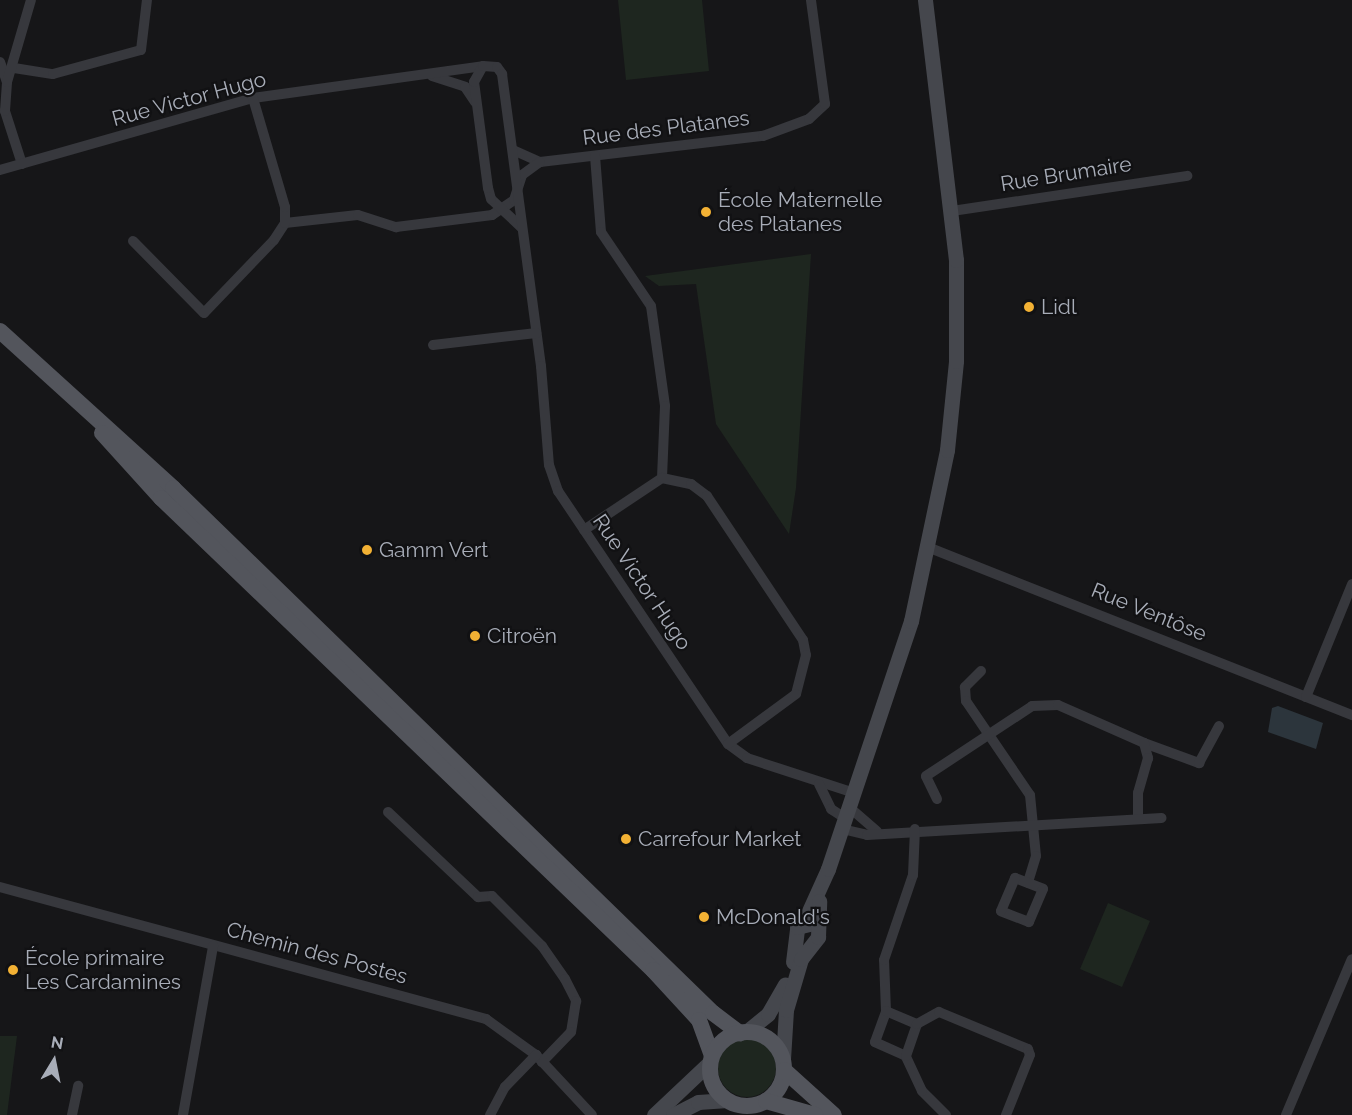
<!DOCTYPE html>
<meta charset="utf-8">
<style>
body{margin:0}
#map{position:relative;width:1352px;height:1115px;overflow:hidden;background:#161618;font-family:Raleway,sans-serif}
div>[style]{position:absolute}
.green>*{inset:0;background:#1e261f}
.round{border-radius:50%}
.water>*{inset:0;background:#2c353c}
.street>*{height:10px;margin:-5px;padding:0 5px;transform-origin:5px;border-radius:5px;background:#37383d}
.secondary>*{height:15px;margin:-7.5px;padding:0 7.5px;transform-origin:7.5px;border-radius:7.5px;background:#45474d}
.primary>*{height:16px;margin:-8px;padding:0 8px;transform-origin:8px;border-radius:8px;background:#53555c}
.primary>.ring{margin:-8px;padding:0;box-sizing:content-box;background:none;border:16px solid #53555c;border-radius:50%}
.dots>*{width:16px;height:16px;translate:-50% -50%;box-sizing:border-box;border:3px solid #111113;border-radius:50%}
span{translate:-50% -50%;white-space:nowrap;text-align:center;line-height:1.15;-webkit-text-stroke:4.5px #111113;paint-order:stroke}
.street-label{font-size:21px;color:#a8adb8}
.poi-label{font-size:21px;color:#a8adb8}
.left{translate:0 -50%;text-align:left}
.north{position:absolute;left:24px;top:1031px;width:60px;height:60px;-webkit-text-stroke:4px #111113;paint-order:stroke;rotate:10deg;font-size:16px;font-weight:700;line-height:24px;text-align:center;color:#a8adb8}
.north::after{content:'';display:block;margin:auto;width:21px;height:27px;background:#a8adb8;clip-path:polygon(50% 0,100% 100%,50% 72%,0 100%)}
</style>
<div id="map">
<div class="green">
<div style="clip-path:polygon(618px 0,702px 0,709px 71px,626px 80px)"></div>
<div style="clip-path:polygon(811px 254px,796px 488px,789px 534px,716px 424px,696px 284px,659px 286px,645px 276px)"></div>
<div style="clip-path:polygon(1108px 903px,1150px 921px,1122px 987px,1080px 969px)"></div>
<div style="clip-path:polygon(0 1036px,17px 1036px,7px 1115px,0 1115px)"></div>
<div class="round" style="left:718px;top:1039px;width:58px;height:58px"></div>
</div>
<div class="water">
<div style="clip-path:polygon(1278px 706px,1323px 723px,1316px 749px,1268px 732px,1272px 708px)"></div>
</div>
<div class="street">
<div style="left:0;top:62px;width:21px;rotate:71deg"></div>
<div style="left:14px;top:68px;width:39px;rotate:9deg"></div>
<div style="left:53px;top:74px;width:91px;rotate:-15.3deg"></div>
<div style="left:141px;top:50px;width:50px;rotate:-83.2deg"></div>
<div style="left:432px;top:76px;width:35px;rotate:18deg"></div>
<div style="left:465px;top:87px;width:18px;rotate:56deg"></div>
<div style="left:513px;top:150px;width:30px;rotate:24deg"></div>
<div style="left:540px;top:162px;width:225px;rotate:-6.7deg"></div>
<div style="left:763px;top:136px;width:49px;rotate:-20.3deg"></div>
<div style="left:809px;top:119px;width:22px;rotate:-43deg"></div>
<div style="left:825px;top:104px;width:105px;rotate:-97.7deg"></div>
<div style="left:595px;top:156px;width:76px;rotate:85.5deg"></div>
<div style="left:601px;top:232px;width:89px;rotate:56deg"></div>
<div style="left:651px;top:306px;width:101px;rotate:82deg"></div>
<div style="left:665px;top:406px;width:72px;rotate:92.4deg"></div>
<div style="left:22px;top:164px;width:56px;rotate:-107.8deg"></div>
<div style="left:5px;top:111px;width:29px;rotate:-86deg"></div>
<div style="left:7px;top:82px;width:85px;rotate:-73.7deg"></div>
<div style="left:0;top:170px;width:263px;rotate:-15.9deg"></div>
<div style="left:253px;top:98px;width:232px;rotate:-7.9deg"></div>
<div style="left:952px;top:211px;width:238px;rotate:-8.5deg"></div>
<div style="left:285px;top:223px;width:73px;rotate:-6.3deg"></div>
<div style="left:358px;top:215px;width:40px;rotate:18deg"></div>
<div style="left:396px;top:227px;width:97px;rotate:-7.1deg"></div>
<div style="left:492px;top:215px;width:27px;rotate:-34deg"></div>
<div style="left:514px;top:200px;width:26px;rotate:-72deg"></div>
<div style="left:522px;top:175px;width:22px;rotate:-36deg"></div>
<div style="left:522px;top:228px;width:42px;rotate:-136.9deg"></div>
<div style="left:491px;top:199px;width:11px;rotate:-105deg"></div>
<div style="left:488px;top:188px;width:107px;rotate:-97.5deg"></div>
<div style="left:474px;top:82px;width:18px;rotate:-61deg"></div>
<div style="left:483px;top:66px;width:14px;rotate:4deg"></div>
<div style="left:497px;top:67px;width:9px;rotate:54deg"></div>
<div style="left:502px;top:74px;width:295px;rotate:82.4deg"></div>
<div style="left:541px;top:366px;width:99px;rotate:85.4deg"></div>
<div style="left:549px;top:465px;width:28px;rotate:71deg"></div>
<div style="left:558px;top:491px;width:305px;rotate:56.1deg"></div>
<div style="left:728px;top:744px;width:24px;rotate:36deg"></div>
<div style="left:747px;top:758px;width:113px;rotate:18.1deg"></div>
<div style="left:133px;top:241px;width:101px;rotate:45.4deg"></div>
<div style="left:204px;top:313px;width:101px;rotate:-46.2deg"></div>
<div style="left:274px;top:240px;width:20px;rotate:-57deg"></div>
<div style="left:285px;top:223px;width:16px;rotate:-90deg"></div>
<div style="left:285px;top:207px;width:114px;rotate:-106.4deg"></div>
<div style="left:433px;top:345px;width:104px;rotate:-6.6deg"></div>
<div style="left:584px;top:530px;width:94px;rotate:-33.7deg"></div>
<div style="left:662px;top:478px;width:30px;rotate:12deg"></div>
<div style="left:691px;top:484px;width:20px;rotate:37deg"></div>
<div style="left:707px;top:496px;width:173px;rotate:56.3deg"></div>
<div style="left:803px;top:640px;width:15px;rotate:79deg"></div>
<div style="left:806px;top:655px;width:40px;rotate:104.4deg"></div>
<div style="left:796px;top:694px;width:84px;rotate:143.7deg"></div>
<div style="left:930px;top:548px;width:454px;rotate:21.6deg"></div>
<div style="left:981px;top:671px;width:23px;rotate:135deg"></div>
<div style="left:965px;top:687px;width:14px;rotate:86deg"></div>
<div style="left:966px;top:701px;width:114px;rotate:55.8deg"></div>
<div style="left:1030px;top:795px;width:61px;rotate:84.4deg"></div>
<div style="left:1036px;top:856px;width:28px;rotate:107deg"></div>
<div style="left:1306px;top:697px;width:122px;rotate:-67.8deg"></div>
<div style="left:1144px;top:743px;width:59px;rotate:20deg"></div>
<div style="left:1199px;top:763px;width:42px;rotate:-61.6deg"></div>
<div style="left:819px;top:784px;width:28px;rotate:64deg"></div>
<div style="left:831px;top:809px;width:17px;rotate:33deg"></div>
<div style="left:937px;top:799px;width:25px;rotate:-116deg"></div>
<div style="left:926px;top:776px;width:127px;rotate:-33.4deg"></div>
<div style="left:1032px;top:706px;width:26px;rotate:-2deg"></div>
<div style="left:1058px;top:705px;width:94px;rotate:23.8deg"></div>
<div style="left:1144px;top:743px;width:16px;rotate:75deg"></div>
<div style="left:1148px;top:758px;width:36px;rotate:106deg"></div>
<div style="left:1138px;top:793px;width:26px;rotate:90deg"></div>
<div style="left:849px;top:807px;width:37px;rotate:41deg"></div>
<div style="left:388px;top:812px;width:124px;rotate:43.4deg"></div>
<div style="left:478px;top:897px;width:14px;rotate:-4deg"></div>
<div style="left:492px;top:896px;width:71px;rotate:45deg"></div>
<div style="left:542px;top:946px;width:40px;rotate:55.1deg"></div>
<div style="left:565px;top:979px;width:25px;rotate:63deg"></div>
<div style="left:576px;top:1001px;width:31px;rotate:99deg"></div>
<div style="left:571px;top:1032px;width:42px;rotate:134deg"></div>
<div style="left:842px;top:829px;width:26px;rotate:13deg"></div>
<div style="left:867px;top:835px;width:295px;rotate:-3.3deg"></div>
<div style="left:1015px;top:878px;width:30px;rotate:21deg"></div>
<div style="left:1043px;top:889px;width:36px;rotate:113deg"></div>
<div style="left:1029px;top:922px;width:30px;rotate:-159deg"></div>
<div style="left:1001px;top:911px;width:36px;rotate:-67deg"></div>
<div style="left:0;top:887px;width:504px;rotate:15.2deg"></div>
<div style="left:486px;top:1019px;width:62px;rotate:35.8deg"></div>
<div style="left:536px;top:1055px;width:82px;rotate:47deg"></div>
<div style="left:886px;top:1011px;width:51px;rotate:-92.2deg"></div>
<div style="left:884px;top:960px;width:90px;rotate:-71.2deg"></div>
<div style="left:913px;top:875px;width:46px;rotate:-87.5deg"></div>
<div style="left:906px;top:1056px;width:34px;rotate:-156deg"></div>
<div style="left:875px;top:1042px;width:33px;rotate:-70deg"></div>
<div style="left:886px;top:1011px;width:34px;rotate:23deg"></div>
<div style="left:72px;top:1115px;width:30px;rotate:-78deg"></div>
<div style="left:183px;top:1115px;width:172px;rotate:-79.9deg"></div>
<div style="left:490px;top:1115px;width:32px;rotate:-62deg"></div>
<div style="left:505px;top:1087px;width:45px;rotate:-45.9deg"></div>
<div style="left:946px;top:1115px;width:34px;rotate:-135deg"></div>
<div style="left:922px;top:1091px;width:38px;rotate:-115deg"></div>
<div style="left:906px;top:1056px;width:34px;rotate:-71deg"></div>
<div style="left:917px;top:1024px;width:25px;rotate:-29deg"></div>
<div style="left:939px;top:1012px;width:96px;rotate:22.6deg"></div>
<div style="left:1028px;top:1049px;width:6px;rotate:72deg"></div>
<div style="left:1030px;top:1055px;width:65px;rotate:111.8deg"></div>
<div style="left:1286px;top:1115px;width:169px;rotate:-67.1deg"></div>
</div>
<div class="secondary">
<div style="left:804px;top:922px;width:58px;rotate:-65.6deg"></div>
<div style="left:828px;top:869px;width:262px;rotate:-71.5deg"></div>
<div style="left:911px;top:621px;width:175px;rotate:-78.1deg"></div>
<div style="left:947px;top:450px;width:89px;rotate:-84.2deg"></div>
<div style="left:956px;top:361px;width:101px;rotate:-90deg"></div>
<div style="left:956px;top:260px;width:262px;rotate:-96.8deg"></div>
<div style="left:793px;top:962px;width:35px;rotate:-83deg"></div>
<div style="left:797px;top:927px;width:16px;rotate:-14deg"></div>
<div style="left:746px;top:1032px;width:28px;rotate:-39deg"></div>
<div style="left:768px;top:1014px;width:34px;rotate:-60deg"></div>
<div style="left:783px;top:1059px;width:49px;rotate:-86.5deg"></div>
<div style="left:786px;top:1010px;width:53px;rotate:-73.6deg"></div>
<div style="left:801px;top:959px;width:28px;rotate:-52deg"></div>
<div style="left:818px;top:937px;width:36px;rotate:-88deg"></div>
<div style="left:654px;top:1115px;width:77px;rotate:-43.4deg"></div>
<div style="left:673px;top:1115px;width:28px;rotate:-27deg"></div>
<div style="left:698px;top:1102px;width:26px;rotate:-4deg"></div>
</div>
<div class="primary">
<div style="left:0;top:331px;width:234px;rotate:42.2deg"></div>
<div style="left:173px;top:488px;width:753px;rotate:44.19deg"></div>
<div style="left:713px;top:1013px;width:34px;rotate:37deg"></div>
<div style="left:102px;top:433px;width:88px;rotate:47.8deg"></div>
<div style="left:161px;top:498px;width:682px;rotate:43.81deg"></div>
<div style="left:653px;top:970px;width:68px;rotate:47.4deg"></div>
<div style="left:699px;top:1020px;width:37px;rotate:70deg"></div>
<div class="ring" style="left:710px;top:1032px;width:58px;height:58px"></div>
<div style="left:784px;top:1070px;width:67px;rotate:42deg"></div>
<div style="left:766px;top:1101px;width:51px;rotate:15.9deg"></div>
</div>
<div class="dots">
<div style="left:706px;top:212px;background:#f2b134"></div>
<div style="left:1029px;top:307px;background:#f2b134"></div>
<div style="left:367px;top:550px;background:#f2b134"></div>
<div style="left:475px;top:636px;background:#f2b134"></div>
<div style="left:626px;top:839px;background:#f2b134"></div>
<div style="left:704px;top:917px;background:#f2b134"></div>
<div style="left:13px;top:970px;background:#f2b134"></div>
</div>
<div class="street-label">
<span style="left:189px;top:99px;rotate:-15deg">Rue Victor Hugo</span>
<span style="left:666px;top:128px;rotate:-7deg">Rue des Platanes</span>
<span style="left:1066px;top:174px;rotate:-9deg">Rue Brumaire</span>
<span style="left:642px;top:582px;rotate:56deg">Rue Victor Hugo</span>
<span style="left:1149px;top:612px;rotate:22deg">Rue Ventôse</span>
<span style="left:317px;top:953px;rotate:15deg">Chemin des Postes</span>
</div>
<div class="poi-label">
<span class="left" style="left:718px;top:212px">École Maternelle<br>des Platanes</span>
<span class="left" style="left:1041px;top:307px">Lidl</span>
<span class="left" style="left:379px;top:550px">Gamm Vert</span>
<span class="left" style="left:487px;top:636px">Citroën</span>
<span class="left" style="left:638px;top:839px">Carrefour Market</span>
<span class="left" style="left:716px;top:917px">McDonald's</span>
<span class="left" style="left:25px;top:970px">École primaire<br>Les Cardamines</span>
</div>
<div class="north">N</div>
</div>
